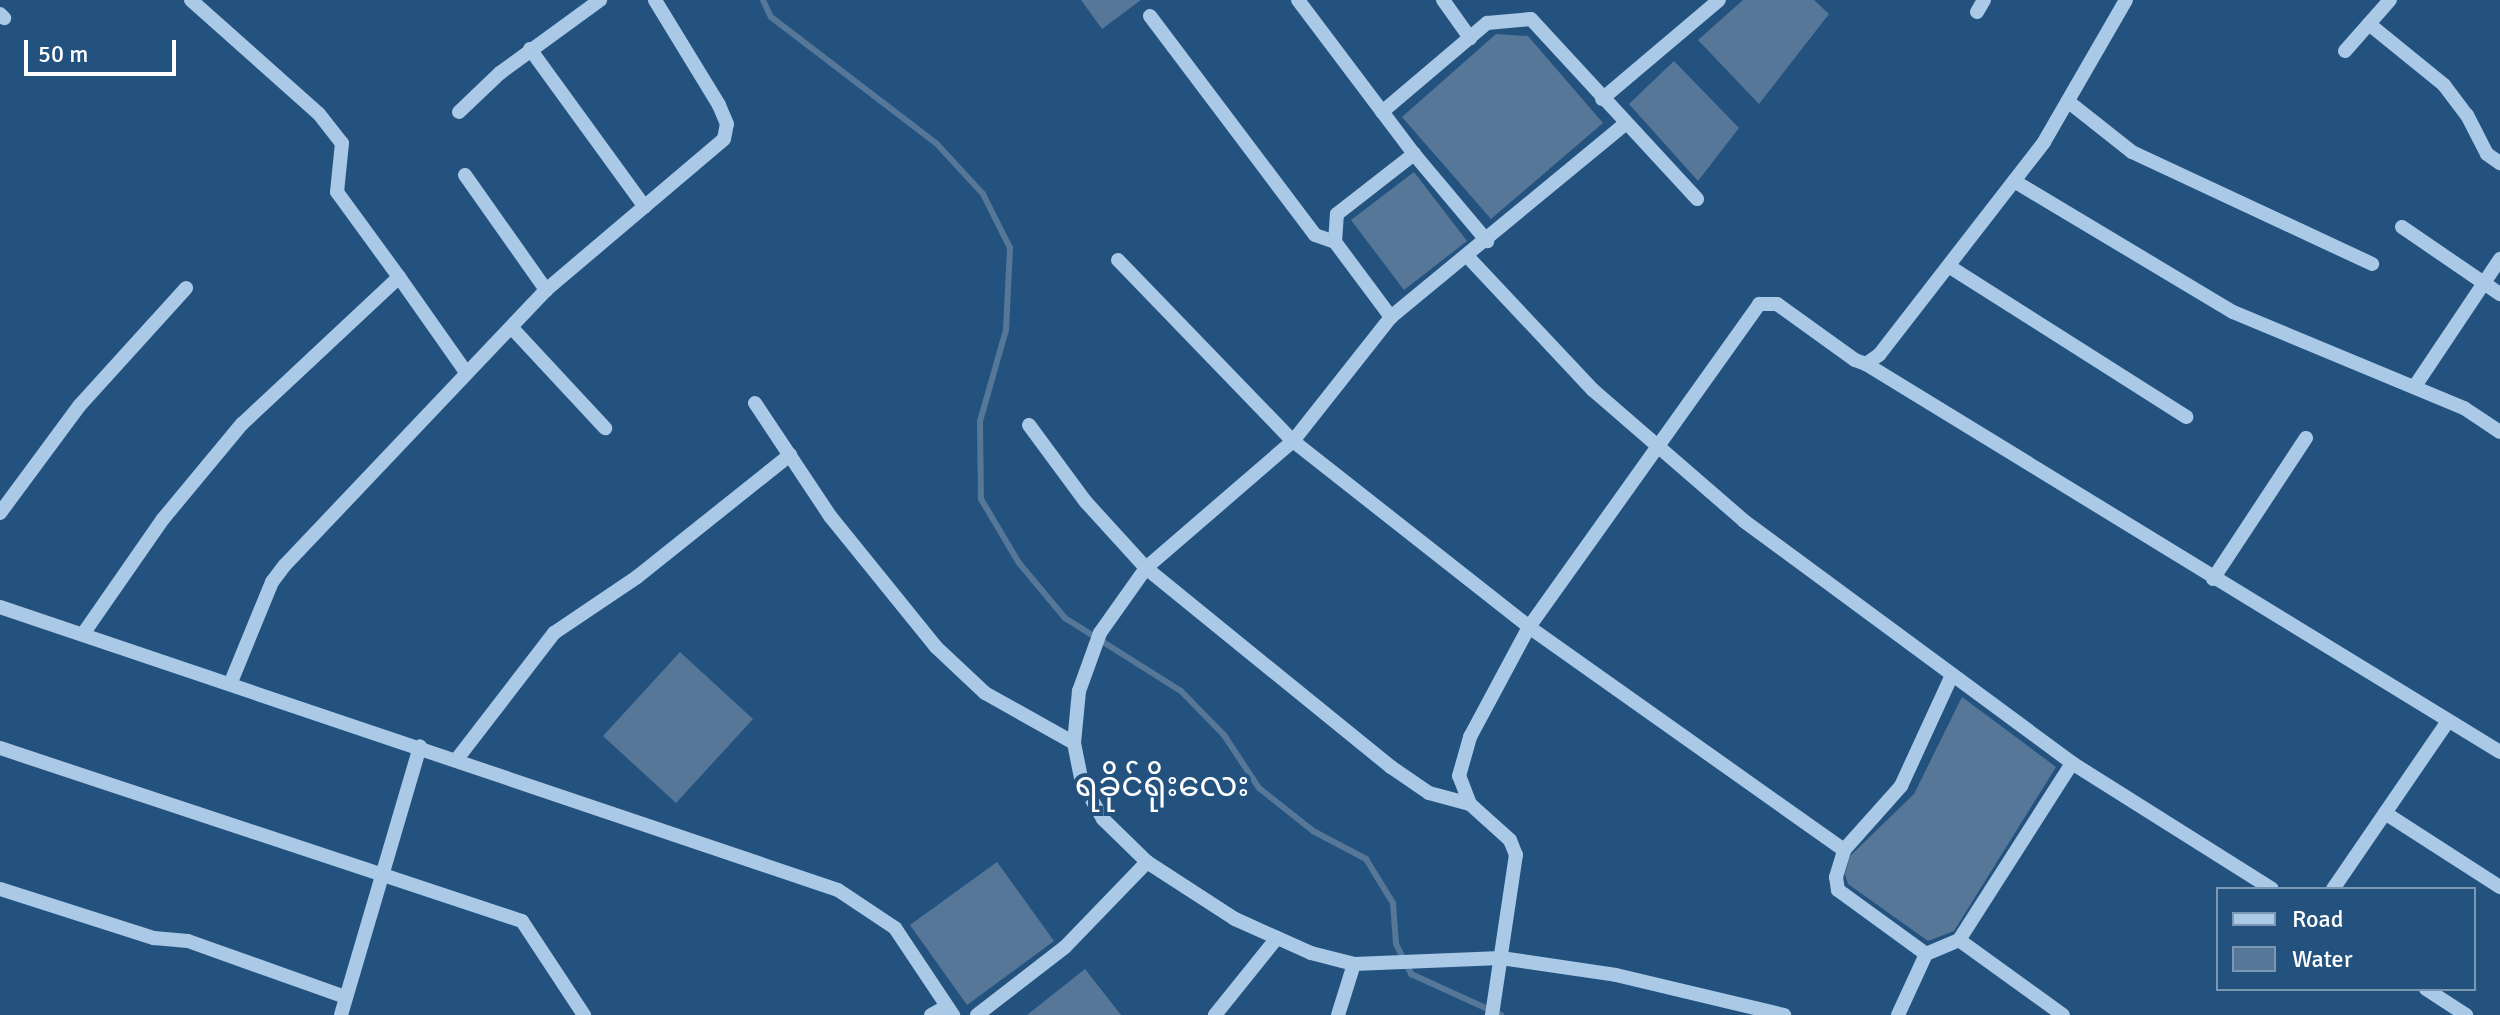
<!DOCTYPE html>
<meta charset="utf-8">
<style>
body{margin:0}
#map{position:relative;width:2500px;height:1015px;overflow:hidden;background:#24527f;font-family:Signika,"Noto Sans Myanmar",sans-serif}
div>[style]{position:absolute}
.water>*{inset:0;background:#567798}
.stream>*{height:6px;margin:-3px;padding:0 3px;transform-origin:3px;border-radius:3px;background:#567798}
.minor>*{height:14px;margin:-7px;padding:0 7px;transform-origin:7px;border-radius:7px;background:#a9c9e6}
span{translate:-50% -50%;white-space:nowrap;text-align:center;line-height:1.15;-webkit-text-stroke:8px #24527f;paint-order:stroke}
.quarter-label{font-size:34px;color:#fff}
.legend{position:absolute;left:2216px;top:887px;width:260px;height:104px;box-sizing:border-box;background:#24527f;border:2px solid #7c97b2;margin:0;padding:10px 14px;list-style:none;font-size:24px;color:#fff}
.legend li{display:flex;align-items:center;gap:16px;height:40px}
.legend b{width:40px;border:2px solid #7c97b2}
.scale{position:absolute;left:24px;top:40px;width:152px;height:36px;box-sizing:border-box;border:4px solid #fff;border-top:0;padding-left:10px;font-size:24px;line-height:28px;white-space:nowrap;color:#fff;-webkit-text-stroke:6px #24527f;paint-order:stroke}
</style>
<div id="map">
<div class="water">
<div style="clip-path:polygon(1081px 0,1141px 0,1102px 29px)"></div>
<div style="clip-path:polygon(1743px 0,1814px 0,1829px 14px,1759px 104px,1698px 40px)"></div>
<div style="clip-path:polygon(1496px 34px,1528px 36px,1603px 123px,1491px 219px,1402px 117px)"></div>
<div style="clip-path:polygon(1674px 61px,1739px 128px,1698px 181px,1629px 104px)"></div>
<div style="clip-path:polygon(1414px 172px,1467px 241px,1404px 290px,1351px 220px)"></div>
<div style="clip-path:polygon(680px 652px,753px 719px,676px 803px,603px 736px)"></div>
<div style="clip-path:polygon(1962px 697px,2056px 767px,1954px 931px,1928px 941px,1848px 884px,1845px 874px,1850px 856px,1914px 794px)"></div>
<div style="clip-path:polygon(997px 862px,1054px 941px,967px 1005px,910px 925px)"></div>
<div style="clip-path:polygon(1085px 969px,1121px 1015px,1027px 1015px)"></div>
</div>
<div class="stream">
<div style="left:763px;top:0;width:19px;rotate:65deg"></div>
<div style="left:771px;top:17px;width:208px;rotate:37.4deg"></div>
<div style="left:936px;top:143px;width:69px;rotate:47.3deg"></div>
<div style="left:983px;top:194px;width:60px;rotate:63.4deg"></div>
<div style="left:1010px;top:248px;width:82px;rotate:92.8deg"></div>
<div style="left:1006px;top:330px;width:95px;rotate:105.9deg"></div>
<div style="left:980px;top:421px;width:78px;rotate:89.3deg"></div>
<div style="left:981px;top:499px;width:74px;rotate:59.3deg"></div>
<div style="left:1019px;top:563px;width:72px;rotate:50.1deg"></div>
<div style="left:1065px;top:618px;width:137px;rotate:32.2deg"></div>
<div style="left:1181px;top:691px;width:62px;rotate:45.7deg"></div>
<div style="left:1224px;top:735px;width:64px;rotate:56.6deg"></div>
<div style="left:1259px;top:788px;width:69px;rotate:38.5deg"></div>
<div style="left:1313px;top:831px;width:60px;rotate:27.8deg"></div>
<div style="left:1366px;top:859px;width:52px;rotate:58.5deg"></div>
<div style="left:1393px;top:903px;width:41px;rotate:85.8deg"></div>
<div style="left:1396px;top:944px;width:34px;rotate:63deg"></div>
<div style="left:1411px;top:974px;width:99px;rotate:24.5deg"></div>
</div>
<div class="minor">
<div style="left:191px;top:0;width:171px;rotate:41.7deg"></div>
<div style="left:319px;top:114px;width:37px;rotate:52deg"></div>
<div style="left:342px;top:143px;width:49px;rotate:95.8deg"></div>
<div style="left:337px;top:192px;width:105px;rotate:53.9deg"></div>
<div style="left:1298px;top:0;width:193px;rotate:53deg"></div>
<div style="left:1414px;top:154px;width:114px;rotate:50deg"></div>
<div style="left:1443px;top:0;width:47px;rotate:54.6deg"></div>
<div style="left:1977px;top:12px;width:14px;rotate:-60deg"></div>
<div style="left:0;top:14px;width:6px;rotate:45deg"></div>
<div style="left:1150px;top:16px;width:274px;rotate:53deg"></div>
<div style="left:1315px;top:235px;width:21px;rotate:19deg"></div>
<div style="left:1335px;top:242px;width:94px;rotate:53.3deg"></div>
<div style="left:2369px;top:24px;width:97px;rotate:39.1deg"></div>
<div style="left:2444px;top:85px;width:38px;rotate:53deg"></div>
<div style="left:2467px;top:115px;width:44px;rotate:62.9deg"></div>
<div style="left:2487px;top:154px;width:16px;rotate:35deg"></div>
<div style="left:530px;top:49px;width:195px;rotate:54deg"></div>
<div style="left:2345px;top:51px;width:68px;rotate:-48.6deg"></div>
<div style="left:1602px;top:99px;width:153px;rotate:-40.2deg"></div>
<div style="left:2070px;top:103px;width:79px;rotate:38.3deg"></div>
<div style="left:2132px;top:152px;width:265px;rotate:25deg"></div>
<div style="left:459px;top:112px;width:57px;rotate:-43.6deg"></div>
<div style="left:500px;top:73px;width:124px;rotate:-36.1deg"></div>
<div style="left:1382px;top:112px;width:138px;rotate:-40.3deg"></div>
<div style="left:1487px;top:23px;width:44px;rotate:-5.2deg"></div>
<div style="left:1531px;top:19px;width:245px;rotate:47.3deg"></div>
<div style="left:1625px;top:124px;width:303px;rotate:140.5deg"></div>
<div style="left:1391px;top:317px;width:158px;rotate:128.3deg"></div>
<div style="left:1293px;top:441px;width:194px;rotate:139.2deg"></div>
<div style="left:1146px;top:568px;width:80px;rotate:125.3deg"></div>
<div style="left:1100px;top:633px;width:62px;rotate:109.9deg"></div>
<div style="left:1079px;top:691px;width:52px;rotate:95.5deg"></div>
<div style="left:1074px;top:743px;width:41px;rotate:78.7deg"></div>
<div style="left:1082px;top:783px;width:42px;rotate:59.7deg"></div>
<div style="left:1103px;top:819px;width:62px;rotate:44.3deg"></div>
<div style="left:1147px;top:862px;width:105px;rotate:32.9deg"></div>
<div style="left:1235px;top:919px;width:83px;rotate:24.1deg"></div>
<div style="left:1311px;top:953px;width:44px;rotate:14.3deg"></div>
<div style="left:1354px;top:964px;width:147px;rotate:-2.3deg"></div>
<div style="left:1501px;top:958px;width:116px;rotate:8.4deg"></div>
<div style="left:1616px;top:975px;width:173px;rotate:13.4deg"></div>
<div style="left:465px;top:175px;width:141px;rotate:54.8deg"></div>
<div style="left:2014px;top:181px;width:255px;rotate:30.9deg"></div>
<div style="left:2233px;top:312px;width:250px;rotate:22.6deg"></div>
<div style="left:2464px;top:408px;width:43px;rotate:33.7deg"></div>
<div style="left:2402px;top:227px;width:119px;rotate:34.4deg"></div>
<div style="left:1335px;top:242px;width:28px;rotate:-86deg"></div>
<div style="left:1337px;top:214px;width:98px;rotate:-37.9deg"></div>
<div style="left:1468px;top:257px;width:183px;rotate:46.8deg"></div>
<div style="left:1593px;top:390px;width:200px;rotate:40.9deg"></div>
<div style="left:1744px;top:521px;width:408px;rotate:36.4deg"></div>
<div style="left:2072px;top:763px;width:236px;rotate:32.2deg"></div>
<div style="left:1118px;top:260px;width:252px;rotate:46deg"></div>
<div style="left:1293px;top:441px;width:300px;rotate:38.2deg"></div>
<div style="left:1529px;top:627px;width:386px;rotate:35.3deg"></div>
<div style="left:1950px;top:267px;width:280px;rotate:32.4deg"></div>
<div style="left:512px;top:328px;width:137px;rotate:47.1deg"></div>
<div style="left:1866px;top:364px;width:743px;rotate:31.47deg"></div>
<div style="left:2415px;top:386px;width:153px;rotate:-56.2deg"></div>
<div style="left:755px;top:403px;width:136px;rotate:56.4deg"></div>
<div style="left:830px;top:516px;width:169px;rotate:51deg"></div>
<div style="left:936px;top:647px;width:67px;rotate:43.2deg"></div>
<div style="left:985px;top:693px;width:102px;rotate:29.3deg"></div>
<div style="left:1029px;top:425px;width:94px;rotate:53.6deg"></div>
<div style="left:1085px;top:501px;width:91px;rotate:47.7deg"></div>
<div style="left:1146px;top:568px;width:316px;rotate:39.1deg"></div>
<div style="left:1391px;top:767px;width:46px;rotate:34.4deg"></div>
<div style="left:1429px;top:793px;width:42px;rotate:15deg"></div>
<div style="left:0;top:513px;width:134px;rotate:-53.5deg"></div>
<div style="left:80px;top:405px;width:158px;rotate:-47.8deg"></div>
<div style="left:2213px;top:579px;width:169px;rotate:-56.6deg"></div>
<div style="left:0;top:607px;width:884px;rotate:18.66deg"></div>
<div style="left:838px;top:890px;width:69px;rotate:33.7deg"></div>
<div style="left:895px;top:928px;width:105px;rotate:56.3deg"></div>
<div style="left:83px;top:634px;width:140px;rotate:-55.2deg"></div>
<div style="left:163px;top:519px;width:124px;rotate:-50.3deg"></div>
<div style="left:242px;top:424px;width:215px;rotate:-43.1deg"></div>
<div style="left:399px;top:277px;width:115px;rotate:54.9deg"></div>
<div style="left:231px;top:682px;width:108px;rotate:-67.7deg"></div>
<div style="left:272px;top:582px;width:21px;rotate:-53deg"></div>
<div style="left:285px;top:565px;width:379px;rotate:-46.5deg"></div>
<div style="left:546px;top:290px;width:233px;rotate:-40.3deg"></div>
<div style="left:724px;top:139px;width:15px;rotate:-79deg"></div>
<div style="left:727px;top:124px;width:21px;rotate:-113deg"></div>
<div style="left:719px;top:105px;width:123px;rotate:-121.4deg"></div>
<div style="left:0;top:748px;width:550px;rotate:18.34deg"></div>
<div style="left:522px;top:921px;width:113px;rotate:56.6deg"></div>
<div style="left:457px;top:759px;width:159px;rotate:-52.4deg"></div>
<div style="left:554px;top:633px;width:100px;rotate:-34deg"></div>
<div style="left:637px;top:577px;width:196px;rotate:-38.6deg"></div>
<div style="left:2385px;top:813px;width:137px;rotate:32.8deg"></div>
<div style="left:0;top:889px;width:162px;rotate:17.7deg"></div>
<div style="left:154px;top:938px;width:34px;rotate:5deg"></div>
<div style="left:188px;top:941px;width:167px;rotate:19.6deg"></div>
<div style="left:2333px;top:889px;width:204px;rotate:-55.6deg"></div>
<div style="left:1959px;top:940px;width:128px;rotate:35.8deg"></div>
<div style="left:1926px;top:954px;width:109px;rotate:-144deg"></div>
<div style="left:1838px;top:890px;width:13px;rotate:-99deg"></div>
<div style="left:1836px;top:877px;width:28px;rotate:-73deg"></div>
<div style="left:1844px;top:850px;width:86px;rotate:-48.3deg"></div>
<div style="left:1901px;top:786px;width:122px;rotate:-65.3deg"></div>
<div style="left:2426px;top:989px;width:48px;rotate:33deg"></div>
<div style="left:341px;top:1015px;width:280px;rotate:-73.6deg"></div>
<div style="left:931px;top:1015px;width:18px;rotate:-29deg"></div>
<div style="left:977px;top:1015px;width:111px;rotate:-37.7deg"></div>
<div style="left:1065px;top:947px;width:118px;rotate:-46deg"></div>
<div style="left:1215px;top:1015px;width:99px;rotate:-51.2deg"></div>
<div style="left:1338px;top:1015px;width:53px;rotate:-72.6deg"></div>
<div style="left:1492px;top:1015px;width:162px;rotate:-81.5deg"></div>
<div style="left:1516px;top:855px;width:16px;rotate:-112deg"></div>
<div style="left:1510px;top:840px;width:54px;rotate:-138deg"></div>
<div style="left:1470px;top:804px;width:30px;rotate:-111deg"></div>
<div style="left:1459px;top:776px;width:41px;rotate:-74.2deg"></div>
<div style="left:1470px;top:737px;width:125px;rotate:-61.8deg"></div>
<div style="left:1529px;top:627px;width:397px;rotate:-54.5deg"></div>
<div style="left:1759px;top:304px;width:18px"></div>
<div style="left:1777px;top:304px;width:96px;rotate:35.7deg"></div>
<div style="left:1855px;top:360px;width:12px;rotate:20deg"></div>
<div style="left:1866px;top:364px;width:16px;rotate:-35deg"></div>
<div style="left:1879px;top:355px;width:269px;rotate:-52.2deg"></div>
<div style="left:2044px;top:142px;width:164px;rotate:-60deg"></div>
<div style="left:1898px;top:1015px;width:67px;rotate:-65.3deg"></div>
<div style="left:1926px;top:954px;width:36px;rotate:-23deg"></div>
<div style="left:1959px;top:940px;width:210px;rotate:-57.4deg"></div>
</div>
<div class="quarter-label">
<span style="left:1162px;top:786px">ရခိုင်ရိုးလေး</span>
</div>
<ul class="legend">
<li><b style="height:10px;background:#a9c9e6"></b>Road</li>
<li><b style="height:22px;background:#567798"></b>Water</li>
</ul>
<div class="scale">50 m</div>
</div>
